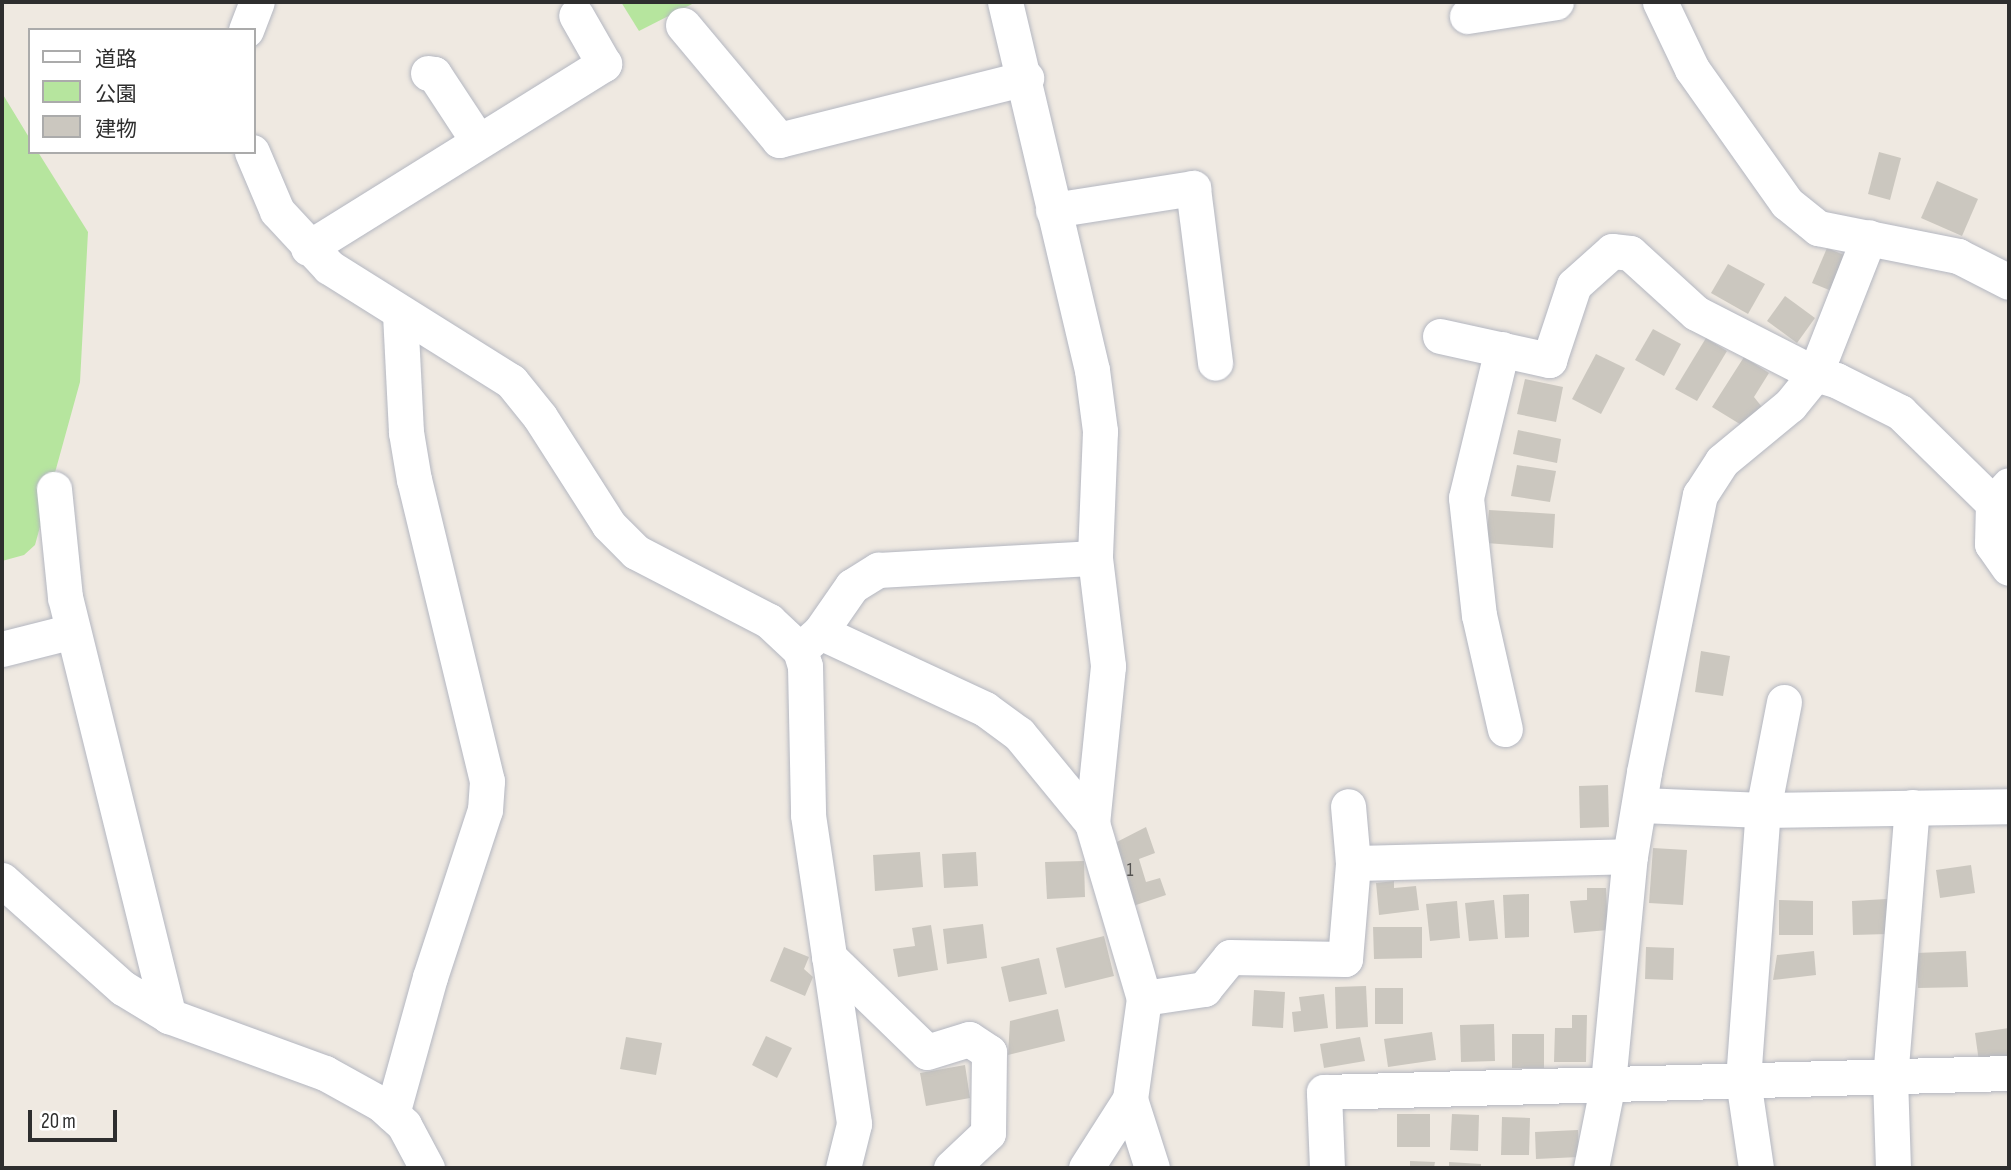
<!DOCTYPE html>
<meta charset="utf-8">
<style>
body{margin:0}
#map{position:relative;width:2011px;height:1170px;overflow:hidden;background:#efe9e1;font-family:"Sofia Sans Condensed","Noto Sans JP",sans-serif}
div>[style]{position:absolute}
.green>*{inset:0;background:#b6e59e}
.building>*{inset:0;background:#cbc7bf}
.roads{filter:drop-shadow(0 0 2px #b4b7c1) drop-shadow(0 0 2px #b4b7c1)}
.street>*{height:35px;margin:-17.5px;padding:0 17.5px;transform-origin:17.5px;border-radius:17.5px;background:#fff}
span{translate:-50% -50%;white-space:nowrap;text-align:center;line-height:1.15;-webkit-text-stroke:6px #fff;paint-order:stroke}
.number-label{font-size:19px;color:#555452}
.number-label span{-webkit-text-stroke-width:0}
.frame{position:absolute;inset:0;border:4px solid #2e2e2e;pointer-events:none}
.legend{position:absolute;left:28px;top:28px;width:228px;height:126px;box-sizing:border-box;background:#fff;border:2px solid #ababab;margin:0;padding:9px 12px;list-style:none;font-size:21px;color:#2e2e2e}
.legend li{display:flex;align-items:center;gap:14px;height:35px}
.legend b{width:35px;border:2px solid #ababab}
.scale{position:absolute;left:28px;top:1110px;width:89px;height:32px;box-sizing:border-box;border:4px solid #2e2e2e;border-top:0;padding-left:9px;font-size:21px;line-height:24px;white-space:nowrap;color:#2e2e2e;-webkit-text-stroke:5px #fff;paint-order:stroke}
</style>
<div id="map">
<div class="green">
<div style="clip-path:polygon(621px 2px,696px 2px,639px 31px)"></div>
<div style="clip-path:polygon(2px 93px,30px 139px,30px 152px,38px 152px,88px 232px,80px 382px,35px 545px,24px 555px,2px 561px)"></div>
</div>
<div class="building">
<div style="clip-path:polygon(1879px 152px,1901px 158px,1890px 200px,1868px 194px)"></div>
<div style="clip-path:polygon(1937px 181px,1978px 199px,1962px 236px,1921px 218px)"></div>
<div style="clip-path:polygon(1827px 248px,1854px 259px,1839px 294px,1812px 283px)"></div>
<div style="clip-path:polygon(1728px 264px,1765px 284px,1748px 314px,1711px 293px)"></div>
<div style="clip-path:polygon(1785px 296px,1815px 318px,1797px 343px,1767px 321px)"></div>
<div style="clip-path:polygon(1653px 329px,1681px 344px,1664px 376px,1635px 360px)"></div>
<div style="clip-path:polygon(1706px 338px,1727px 351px,1697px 401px,1675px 389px)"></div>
<div style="clip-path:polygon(1596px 354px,1625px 368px,1601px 414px,1572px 399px)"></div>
<div style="clip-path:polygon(1744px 357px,1769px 373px,1754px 397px,1762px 407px,1748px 429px,1712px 407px)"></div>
<div style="clip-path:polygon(1525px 379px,1563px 387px,1556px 422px,1517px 414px)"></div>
<div style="clip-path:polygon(1518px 430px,1561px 439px,1557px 463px,1513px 454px)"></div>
<div style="clip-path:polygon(1517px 465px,1556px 471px,1550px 502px,1511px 496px)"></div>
<div style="clip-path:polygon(1489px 510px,1555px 514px,1553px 548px,1486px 543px)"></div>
<div style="clip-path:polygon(1701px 651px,1730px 656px,1723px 696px,1695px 692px)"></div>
<div style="clip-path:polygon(1608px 785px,1609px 827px,1580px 828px,1579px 786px)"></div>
<div style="clip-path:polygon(1146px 827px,1155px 853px,1139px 859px,1146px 882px,1160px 878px,1166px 895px,1130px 907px,1109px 846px)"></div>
<div style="clip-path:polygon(1653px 848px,1687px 850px,1683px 905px,1649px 903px)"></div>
<div style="clip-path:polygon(920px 852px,923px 887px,875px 891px,873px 855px)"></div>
<div style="clip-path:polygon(976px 852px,978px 886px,944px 888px,942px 854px)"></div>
<div style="clip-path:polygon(1084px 861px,1085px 897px,1047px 899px,1045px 862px)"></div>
<div style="clip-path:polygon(1971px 865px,1975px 893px,1940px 898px,1936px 870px)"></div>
<div style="clip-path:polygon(1394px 881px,1394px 888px,1416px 886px,1419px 910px,1379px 915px,1376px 883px)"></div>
<div style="clip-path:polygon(1587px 888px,1606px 888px,1608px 930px,1574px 933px,1570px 901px,1587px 900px)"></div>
<div style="clip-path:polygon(1529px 894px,1529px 937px,1505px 938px,1503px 895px)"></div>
<div style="clip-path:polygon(1887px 899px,1888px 934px,1853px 935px,1852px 901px)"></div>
<div style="clip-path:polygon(1494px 900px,1498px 939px,1469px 941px,1465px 903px)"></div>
<div style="clip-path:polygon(1779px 900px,1813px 901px,1813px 935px,1779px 935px)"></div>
<div style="clip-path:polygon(1457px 901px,1460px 938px,1430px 941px,1426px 904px)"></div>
<div style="clip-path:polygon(983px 924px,987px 958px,947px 964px,943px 929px)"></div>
<div style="clip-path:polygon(931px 925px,938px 970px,898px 977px,893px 949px,915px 946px,912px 928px)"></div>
<div style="clip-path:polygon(1373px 927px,1422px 927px,1422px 958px,1374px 959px)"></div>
<div style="clip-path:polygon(1104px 936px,1114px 976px,1065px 988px,1056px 948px)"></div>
<div style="clip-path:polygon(784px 947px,809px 957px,804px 969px,813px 977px,805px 996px,770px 981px)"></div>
<div style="clip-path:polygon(1646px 947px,1674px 948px,1673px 980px,1645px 979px)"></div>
<div style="clip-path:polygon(1814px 951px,1816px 975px,1773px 980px,1777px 955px)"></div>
<div style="clip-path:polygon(1966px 951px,1968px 987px,1918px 988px,1916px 953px)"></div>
<div style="clip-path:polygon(1039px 958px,1047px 994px,1009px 1002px,1001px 967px)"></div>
<div style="clip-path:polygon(1366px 986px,1368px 1027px,1336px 1029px,1335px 987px)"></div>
<div style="clip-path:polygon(1375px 988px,1403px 988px,1403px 1024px,1375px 1024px)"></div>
<div style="clip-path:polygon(1254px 990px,1285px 992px,1283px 1028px,1252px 1026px)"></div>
<div style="clip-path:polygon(1324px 994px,1328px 1028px,1294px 1032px,1292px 1012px,1301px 1011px,1299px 997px)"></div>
<div style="clip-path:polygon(1058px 1009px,1065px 1041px,1008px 1055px,1010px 1021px)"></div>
<div style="clip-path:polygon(1572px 1015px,1587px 1015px,1586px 1062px,1554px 1062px,1555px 1028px,1572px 1028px)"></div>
<div style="clip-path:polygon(1494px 1024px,1495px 1061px,1461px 1062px,1460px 1025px)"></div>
<div style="clip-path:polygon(2009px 1028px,2009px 1057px,1979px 1062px,1975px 1033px)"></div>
<div style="clip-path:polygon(1432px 1032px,1436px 1060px,1388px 1067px,1384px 1039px)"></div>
<div style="clip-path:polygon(1512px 1034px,1544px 1034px,1544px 1068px,1512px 1068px)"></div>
<div style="clip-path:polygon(766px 1036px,792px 1048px,777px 1078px,752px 1065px)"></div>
<div style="clip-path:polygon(626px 1037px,662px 1043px,656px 1075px,620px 1069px)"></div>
<div style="clip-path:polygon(1360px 1037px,1365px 1061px,1324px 1068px,1320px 1044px)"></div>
<div style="clip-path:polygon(965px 1065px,970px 1098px,926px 1106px,920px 1073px)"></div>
<div style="clip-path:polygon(1397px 1114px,1430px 1114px,1430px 1147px,1397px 1147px)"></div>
<div style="clip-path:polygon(1452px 1114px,1479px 1115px,1478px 1151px,1450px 1150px)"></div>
<div style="clip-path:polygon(1502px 1117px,1530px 1118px,1529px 1155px,1501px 1155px)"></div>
<div style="clip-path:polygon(1578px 1130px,1579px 1157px,1536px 1159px,1535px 1132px)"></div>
<div style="clip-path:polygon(1410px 1161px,1435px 1162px,1434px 1168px,1410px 1168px)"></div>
<div style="clip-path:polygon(1449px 1162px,1481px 1164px,1481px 1168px,1449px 1168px)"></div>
</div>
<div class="roads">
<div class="street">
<div style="left:1005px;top:2px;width:378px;rotate:76.7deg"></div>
<div style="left:1092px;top:370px;width:62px;rotate:82.5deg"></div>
<div style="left:1100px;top:431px;width:127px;rotate:92.3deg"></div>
<div style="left:1095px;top:558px;width:109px;rotate:83.1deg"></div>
<div style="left:1108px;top:666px;width:158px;rotate:95.8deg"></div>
<div style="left:1092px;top:823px;width:183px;rotate:73.5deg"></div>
<div style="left:1660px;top:2px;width:74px;rotate:64.5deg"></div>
<div style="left:1692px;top:69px;width:164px;rotate:54.7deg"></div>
<div style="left:1787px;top:203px;width:40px;rotate:39deg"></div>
<div style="left:1818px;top:228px;width:143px;rotate:11.3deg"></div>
<div style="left:1958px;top:256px;width:57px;rotate:27deg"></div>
<div style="left:1467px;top:16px;width:90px;rotate:-8.9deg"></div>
<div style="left:683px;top:25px;width:150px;rotate:50.1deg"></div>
<div style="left:779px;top:140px;width:255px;rotate:-14.1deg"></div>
<div style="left:246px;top:30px;width:30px;rotate:-69deg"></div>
<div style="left:428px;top:73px;width:6px;rotate:9deg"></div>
<div style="left:434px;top:74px;width:80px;rotate:56.7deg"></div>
<div style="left:252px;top:152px;width:64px;rotate:67deg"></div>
<div style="left:277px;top:211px;width:76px;rotate:47.1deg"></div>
<div style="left:329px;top:267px;width:215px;rotate:32.1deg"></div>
<div style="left:511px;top:381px;width:46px;rotate:51.1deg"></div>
<div style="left:540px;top:417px;width:128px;rotate:57.4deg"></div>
<div style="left:609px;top:525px;width:38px;rotate:45deg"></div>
<div style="left:636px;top:552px;width:150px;rotate:27.4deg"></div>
<div style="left:769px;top:621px;width:42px;rotate:43.1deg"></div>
<div style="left:800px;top:650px;width:17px;rotate:73deg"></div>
<div style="left:805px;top:666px;width:149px;rotate:88.8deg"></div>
<div style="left:808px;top:815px;width:312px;rotate:81.5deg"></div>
<div style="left:854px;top:1124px;width:45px;rotate:104deg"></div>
<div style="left:1053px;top:210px;width:142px;rotate:-8.9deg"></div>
<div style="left:1193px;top:188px;width:176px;rotate:82.8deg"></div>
<div style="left:308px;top:248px;width:349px;rotate:-31.9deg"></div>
<div style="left:604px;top:64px;width:56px;rotate:-119.7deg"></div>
<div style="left:1440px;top:336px;width:112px;rotate:12.4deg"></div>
<div style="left:1549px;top:360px;width:79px;rotate:-71.6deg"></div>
<div style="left:1574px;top:285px;width:51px;rotate:-41.8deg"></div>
<div style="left:1612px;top:251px;width:18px;rotate:6deg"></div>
<div style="left:1630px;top:253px;width:89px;rotate:42.3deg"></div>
<div style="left:1696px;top:313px;width:134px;rotate:27.1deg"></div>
<div style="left:1815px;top:374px;width:147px;rotate:-68.5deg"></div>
<div style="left:1502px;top:349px;width:153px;rotate:103.6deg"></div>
<div style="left:1466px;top:498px;width:118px;rotate:83.7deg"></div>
<div style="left:1479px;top:615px;width:117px;rotate:77.2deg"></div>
<div style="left:54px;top:489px;width:109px;rotate:84.2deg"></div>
<div style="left:65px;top:597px;width:432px;rotate:76.1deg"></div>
<div style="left:1993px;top:503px;width:41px;rotate:91.4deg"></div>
<div style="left:1992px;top:544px;width:29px;rotate:55deg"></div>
<div style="left:820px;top:632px;width:182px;rotate:25deg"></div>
<div style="left:985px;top:709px;width:42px;rotate:36.3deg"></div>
<div style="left:1019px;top:734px;width:115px;rotate:50.6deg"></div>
<div style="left:802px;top:648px;width:24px;rotate:-42deg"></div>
<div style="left:820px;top:632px;width:56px;rotate:-55.2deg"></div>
<div style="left:852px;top:586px;width:31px;rotate:-32deg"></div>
<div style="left:878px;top:570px;width:217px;rotate:-3.2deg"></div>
<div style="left:2px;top:649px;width:73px;rotate:-14.2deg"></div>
<div style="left:1641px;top:805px;width:122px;rotate:2.3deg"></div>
<div style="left:1763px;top:810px;width:246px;rotate:-0.9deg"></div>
<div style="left:1353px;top:863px;width:277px;rotate:-1.4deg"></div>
<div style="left:2px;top:880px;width:162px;rotate:41.8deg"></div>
<div style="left:123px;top:988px;width:54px;rotate:31.3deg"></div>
<div style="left:169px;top:1016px;width:166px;rotate:20.1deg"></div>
<div style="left:325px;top:1073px;width:64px;rotate:29deg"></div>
<div style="left:381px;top:1104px;width:31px;rotate:42deg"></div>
<div style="left:404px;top:1125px;width:49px;rotate:61.9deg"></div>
<div style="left:829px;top:957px;width:136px;rotate:44.1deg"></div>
<div style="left:927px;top:1052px;width:44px;rotate:-17.2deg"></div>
<div style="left:969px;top:1039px;width:24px;rotate:33deg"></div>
<div style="left:989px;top:1052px;width:81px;rotate:90.7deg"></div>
<div style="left:988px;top:1133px;width:51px;rotate:136.6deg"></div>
<div style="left:1130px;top:1099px;width:72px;rotate:72.3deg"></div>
<div style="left:392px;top:1114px;width:142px;rotate:-74.5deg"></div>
<div style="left:430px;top:977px;width:176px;rotate:-71.8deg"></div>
<div style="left:485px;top:810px;width:29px;rotate:-86deg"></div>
<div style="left:487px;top:781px;width:310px;rotate:-103.6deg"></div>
<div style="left:414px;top:480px;width:49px;rotate:-99.5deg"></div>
<div style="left:406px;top:432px;width:118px;rotate:-92.9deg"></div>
<div style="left:1086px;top:1168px;width:82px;rotate:-57.5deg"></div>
<div style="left:1130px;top:1099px;width:102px;rotate:-82.1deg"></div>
<div style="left:1144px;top:998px;width:61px;rotate:-8.5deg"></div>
<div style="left:1204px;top:989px;width:41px;rotate:-50.9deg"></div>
<div style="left:1230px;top:957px;width:115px;rotate:1deg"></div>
<div style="left:1345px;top:959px;width:96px;rotate:-85.2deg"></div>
<div style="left:1353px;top:863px;width:57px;rotate:-95deg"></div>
<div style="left:1327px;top:1168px;width:76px;rotate:-92.3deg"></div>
<div style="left:1324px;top:1092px;width:685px;rotate:-1.59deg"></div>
<div style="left:1591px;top:1168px;width:87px;rotate:-78.7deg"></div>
<div style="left:1608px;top:1083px;width:228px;rotate:-84.5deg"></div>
<div style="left:1630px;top:856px;width:85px;rotate:-80.5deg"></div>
<div style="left:1644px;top:772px;width:283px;rotate:-78.6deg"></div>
<div style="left:1700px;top:495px;width:40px;rotate:-57.1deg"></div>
<div style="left:1722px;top:461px;width:88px;rotate:-39.5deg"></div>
<div style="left:1790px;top:405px;width:40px;rotate:-51deg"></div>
<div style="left:1815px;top:374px;width:22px;rotate:16deg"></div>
<div style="left:1836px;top:380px;width:72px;rotate:26.6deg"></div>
<div style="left:1900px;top:412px;width:130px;rotate:44.4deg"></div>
<div style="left:1993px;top:503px;width:24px;rotate:-48deg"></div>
<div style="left:1756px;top:1168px;width:89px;rotate:-98.4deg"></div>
<div style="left:1743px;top:1080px;width:271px;rotate:-85.8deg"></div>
<div style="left:1763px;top:810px;width:110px;rotate:-79deg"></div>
<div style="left:1893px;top:1168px;width:89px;rotate:-91.9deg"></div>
<div style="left:1890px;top:1079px;width:273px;rotate:-85.4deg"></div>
</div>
</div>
<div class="number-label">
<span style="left:1130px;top:871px">1</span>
</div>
<div class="frame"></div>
<ul class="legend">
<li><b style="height:9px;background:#fff"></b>道路</li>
<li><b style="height:19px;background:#b6e59e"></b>公園</li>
<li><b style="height:19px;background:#cbc7bf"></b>建物</li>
</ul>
<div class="scale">20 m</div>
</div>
